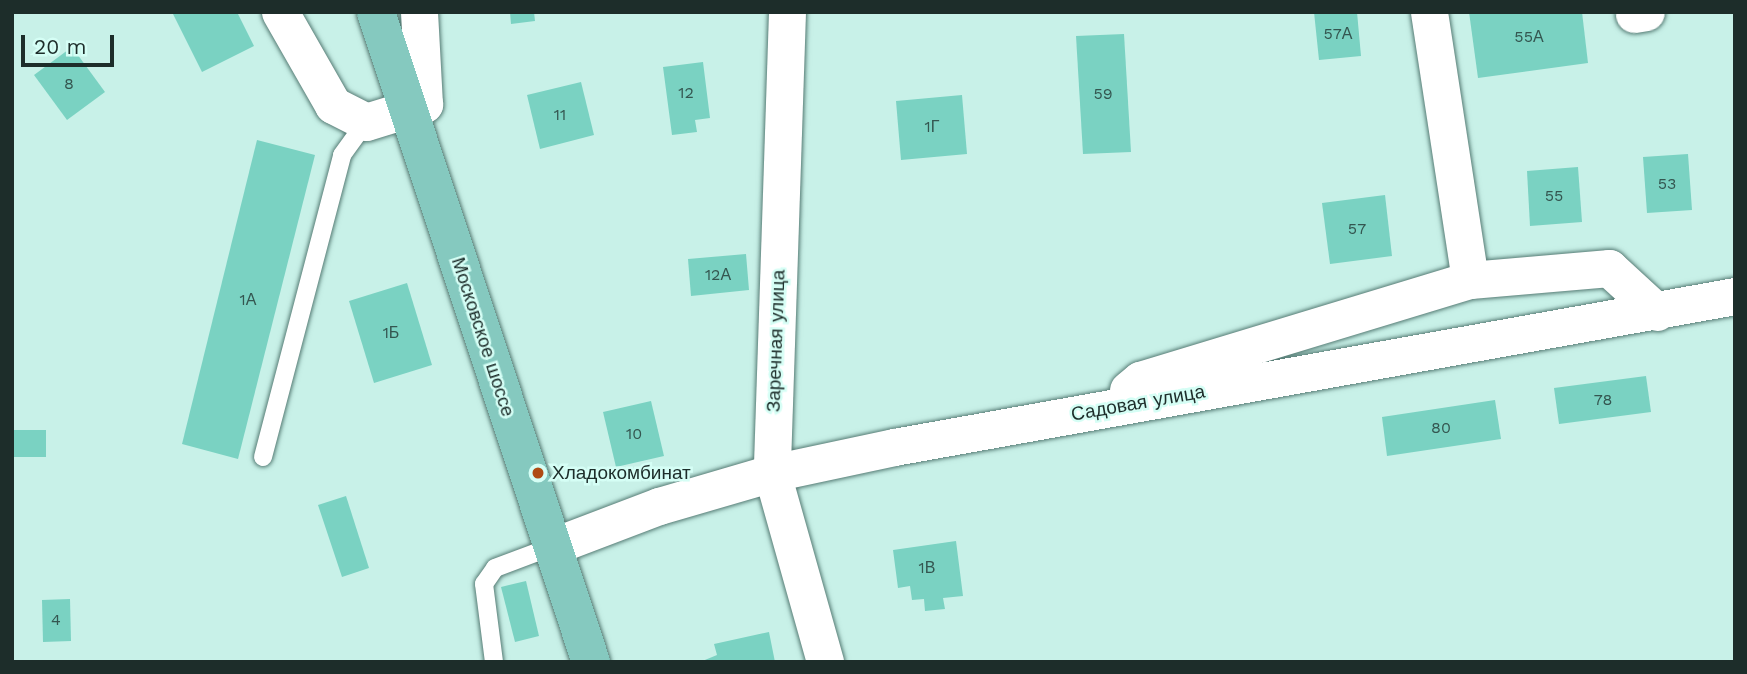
<!DOCTYPE html>
<meta charset="utf-8">
<style>
body{margin:0}
#map{position:relative;width:1747px;height:674px;overflow:hidden;background:#c8f1e8;font-family:"Work Sans",sans-serif}
div>[style]{position:absolute}
.building>*{inset:0;background:#7ad2c2}
.roads{filter:drop-shadow(0 0 2px #567c75) drop-shadow(0 0 2px #567c75)}
.service>*{height:18px;margin:-9px;padding:0 9px;transform-origin:9px;border-radius:9px;background:#fff}
.minor>*{height:37px;margin:-18.5px;padding:0 18.5px;transform-origin:18.5px;border-radius:18.5px;background:#fff}
.primary>*{height:38px;margin:-19px;padding:0 19px;transform-origin:19px;border-radius:19px;background:#85c9bf}
.dots>*{width:19px;height:19px;translate:-50% -50%;box-sizing:border-box;border:4px solid #d5fef5;border-radius:50%}
span{translate:-50% -50%;white-space:nowrap;text-align:center;line-height:1.15;-webkit-text-stroke:5px #d5fef5;paint-order:stroke}
.number-label{font-size:16px;color:#345650}
.number-label span{-webkit-text-stroke-width:0}
.street-label{font-size:19px;color:#1d2d2a}
.poi-label{font-size:19px;color:#1d2d2a}
.left{translate:0 -50%;text-align:left}
.frame{position:absolute;inset:0;border:14px solid #1d2d2a;pointer-events:none}
.scale{position:absolute;left:21px;top:35px;width:93px;height:32px;box-sizing:border-box;border:4px solid #1d2d2a;border-top:0;padding-left:9px;font-size:21px;line-height:24px;white-space:nowrap;color:#1d2d2a;-webkit-text-stroke:5px #d5fef5;paint-order:stroke}
</style>
<div id="map">
<div class="building">
<div style="clip-path:polygon(172px 12px,237px 12px,254px 46px,202px 72px)"></div>
<div style="clip-path:polygon(510px 12px,534px 12px,535px 21px,511px 24px)"></div>
<div style="clip-path:polygon(1314px 12px,1357px 12px,1361px 56px,1319px 60px)"></div>
<div style="clip-path:polygon(1469px 12px,1582px 12px,1588px 63px,1478px 78px)"></div>
<div style="clip-path:polygon(1124px 34px,1131px 152px,1083px 154px,1076px 36px)"></div>
<div style="clip-path:polygon(72px 47px,105px 92px,67px 120px,34px 75px)"></div>
<div style="clip-path:polygon(703px 62px,710px 118px,695px 120px,697px 132px,672px 135px,663px 67px)"></div>
<div style="clip-path:polygon(581px 82px,594px 135px,540px 149px,527px 95px)"></div>
<div style="clip-path:polygon(962px 95px,967px 154px,901px 160px,896px 101px)"></div>
<div style="clip-path:polygon(257px 140px,315px 155px,238px 459px,182px 444px)"></div>
<div style="clip-path:polygon(1688px 154px,1692px 210px,1647px 213px,1643px 157px)"></div>
<div style="clip-path:polygon(1578px 167px,1582px 222px,1530px 226px,1527px 171px)"></div>
<div style="clip-path:polygon(1385px 195px,1392px 256px,1330px 264px,1322px 203px)"></div>
<div style="clip-path:polygon(746px 254px,749px 290px,691px 296px,688px 259px)"></div>
<div style="clip-path:polygon(407px 283px,432px 365px,374px 383px,349px 301px)"></div>
<div style="clip-path:polygon(1646px 376px,1651px 412px,1559px 424px,1554px 388px)"></div>
<div style="clip-path:polygon(1495px 400px,1501px 439px,1387px 456px,1382px 417px)"></div>
<div style="clip-path:polygon(651px 401px,664px 456px,616px 467px,603px 412px)"></div>
<div style="clip-path:polygon(12px 430px,46px 430px,46px 457px,12px 457px)"></div>
<div style="clip-path:polygon(346px 496px,369px 568px,342px 577px,318px 505px)"></div>
<div style="clip-path:polygon(956px 541px,963px 596px,943px 598px,945px 609px,925px 611px,924px 599px,912px 600px,910px 586px,898px 588px,893px 550px)"></div>
<div style="clip-path:polygon(526px 581px,539px 636px,515px 642px,501px 587px)"></div>
<div style="clip-path:polygon(70px 599px,71px 641px,43px 642px,42px 600px)"></div>
<div style="clip-path:polygon(769px 632px,775px 662px,700px 662px,717px 655px,714px 644px)"></div>
</div>
<div class="roads">
<div class="service">
<div style="left:263px;top:457px;width:312px;rotate:-75.3deg"></div>
<div style="left:342px;top:155px;width:41px;rotate:-54deg"></div>
<div style="left:494px;top:662px;width:79px;rotate:-97.3deg"></div>
<div style="left:484px;top:584px;width:19px;rotate:-55deg"></div>
<div style="left:495px;top:568px;width:60px;rotate:-20.6deg"></div>
</div>
<div class="minor">
<div style="left:280px;top:12px;width:107px;rotate:60.3deg"></div>
<div style="left:333px;top:105px;width:37px;rotate:27deg"></div>
<div style="left:366px;top:122px;width:61px;rotate:-17.2deg"></div>
<div style="left:424px;top:104px;width:92px;rotate:-93.1deg"></div>
<div style="left:787px;top:12px;width:461px;rotate:91.9deg"></div>
<div style="left:772px;top:473px;width:196px;rotate:74.3deg"></div>
<div style="left:1429px;top:12px;width:271px;rotate:81.3deg"></div>
<div style="left:1634px;top:14px;width:12px;rotate:-9deg"></div>
<div style="left:1128px;top:390px;width:16px;rotate:-40deg"></div>
<div style="left:1140px;top:380px;width:345px;rotate:-16.9deg"></div>
<div style="left:1470px;top:280px;width:140px;rotate:-4.9deg"></div>
<div style="left:1609px;top:268px;width:65px;rotate:42.5deg"></div>
<div style="left:551px;top:547px;width:116px;rotate:-20.8deg"></div>
<div style="left:659px;top:506px;width:118px;rotate:-16.3deg"></div>
<div style="left:772px;top:473px;width:125px;rotate:-12deg"></div>
<div style="left:894px;top:447px;width:854px;rotate:-10.18deg"></div>
</div>
<div class="primary">
<div style="left:376px;top:12px;width:685px;rotate:71.7deg"></div>
</div>
</div>
<div class="dots">
<div style="left:538px;top:473px;background:#af4c14"></div>
</div>
<div class="number-label">
<span style="left:1338px;top:34px">57А</span>
<span style="left:1529px;top:37px">55А</span>
<span style="left:69px;top:84px">8</span>
<span style="left:686px;top:93px">12</span>
<span style="left:1103px;top:94px">59</span>
<span style="left:560px;top:115px">11</span>
<span style="left:932px;top:127px">1Г</span>
<span style="left:1667px;top:184px">53</span>
<span style="left:1554px;top:196px">55</span>
<span style="left:1357px;top:229px">57</span>
<span style="left:718px;top:275px">12А</span>
<span style="left:248px;top:300px">1А</span>
<span style="left:391px;top:333px">1Б</span>
<span style="left:1603px;top:400px">78</span>
<span style="left:1441px;top:428px">80</span>
<span style="left:634px;top:434px">10</span>
<span style="left:927px;top:568px">1В</span>
<span style="left:56px;top:620px">4</span>
</div>
<div class="street-label">
<span style="left:483px;top:337px;rotate:72deg">Московское шоссе</span>
<span style="left:776px;top:341px;rotate:-88deg">Заречная улица</span>
<span style="left:1138px;top:403px;rotate:-10deg">Садовая улица</span>
</div>
<div class="poi-label">
<span class="left" style="left:552px;top:473px">Хладокомбинат</span>
</div>
<div class="frame"></div>
<div class="scale">20 m</div>
</div>
